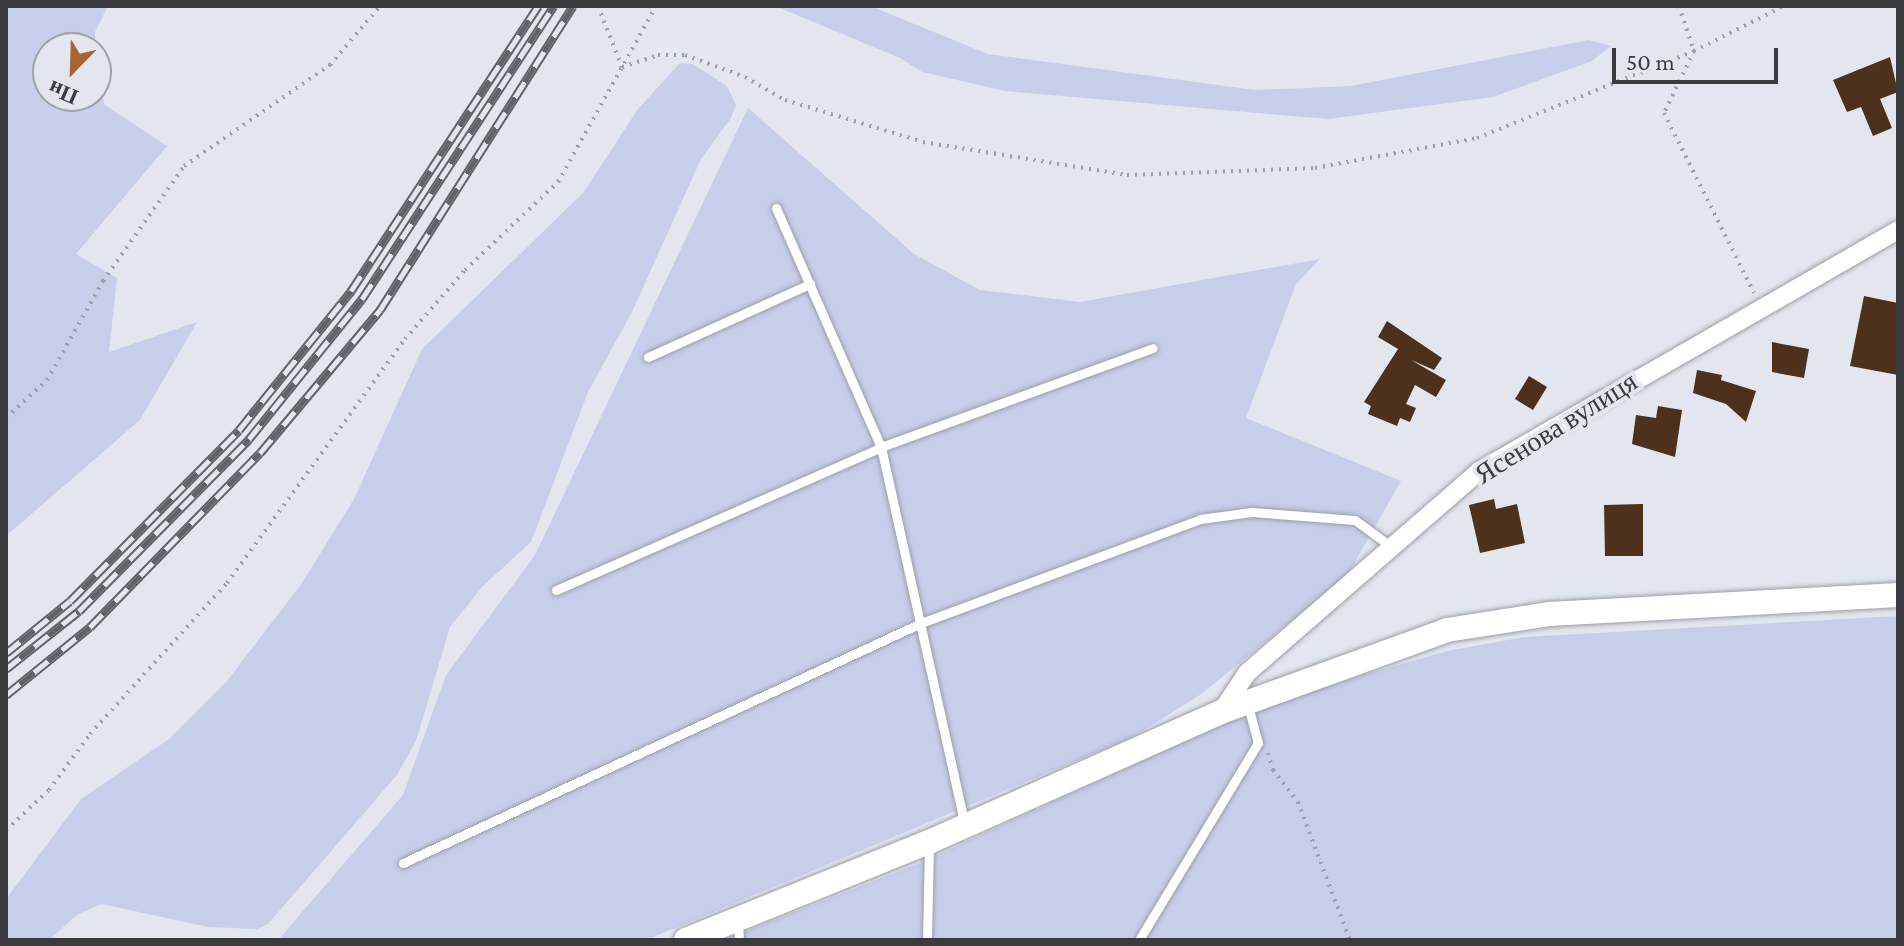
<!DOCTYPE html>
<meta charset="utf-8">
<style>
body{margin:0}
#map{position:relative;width:1904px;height:946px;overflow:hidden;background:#e4e6ef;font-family:"Crimson Pro",serif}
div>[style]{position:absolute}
.green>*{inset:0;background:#c7ceea}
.building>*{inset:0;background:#4d311c}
.path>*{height:4px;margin-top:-2px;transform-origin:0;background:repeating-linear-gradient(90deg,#9d9fa6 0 2px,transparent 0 8px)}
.roads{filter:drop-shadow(0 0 2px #9c9ea7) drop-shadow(0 0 2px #9c9ea7)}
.lane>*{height:9px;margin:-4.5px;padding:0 4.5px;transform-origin:4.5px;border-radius:4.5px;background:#fff}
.street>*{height:18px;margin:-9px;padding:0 9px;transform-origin:9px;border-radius:9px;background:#fff}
.secondary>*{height:24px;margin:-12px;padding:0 12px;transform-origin:12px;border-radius:12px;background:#fff}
.rail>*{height:9px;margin-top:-4.5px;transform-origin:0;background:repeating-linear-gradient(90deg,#e4e6ef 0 18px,#626368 0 36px);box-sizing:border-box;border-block:2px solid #626368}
span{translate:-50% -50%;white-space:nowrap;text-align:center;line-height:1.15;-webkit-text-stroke:8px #e4e6ef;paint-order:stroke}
.street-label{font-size:28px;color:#3a3b3f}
.frame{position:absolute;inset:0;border:8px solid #3a3b3f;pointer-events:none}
.north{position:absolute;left:32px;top:32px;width:80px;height:80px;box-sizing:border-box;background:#e4e6ef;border:2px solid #a0a2a9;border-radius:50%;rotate:203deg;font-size:22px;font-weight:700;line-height:32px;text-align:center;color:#3a3b3f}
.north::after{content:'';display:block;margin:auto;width:28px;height:36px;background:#a76432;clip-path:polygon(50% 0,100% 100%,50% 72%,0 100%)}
.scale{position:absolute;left:1612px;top:48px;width:166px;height:36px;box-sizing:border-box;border:4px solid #3a3b3f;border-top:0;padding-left:10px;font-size:24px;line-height:28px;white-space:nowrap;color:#3a3b3f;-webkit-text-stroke:6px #e4e6ef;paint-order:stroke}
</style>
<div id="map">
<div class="green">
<div style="clip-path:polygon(6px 6px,108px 6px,95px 32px,95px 48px,48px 48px,48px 96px,96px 96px,96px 77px,105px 105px,167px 146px,76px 254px,117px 278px,109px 352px,197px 322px,140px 420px,6px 536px)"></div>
<div style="clip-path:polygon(775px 6px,870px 6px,988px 54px,1255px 90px,1351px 86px,1589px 40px,1611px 46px,1592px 61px,1493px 97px,1328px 119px,1005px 91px,922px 72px,900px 58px)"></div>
<div style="clip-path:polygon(680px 63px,693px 64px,727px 86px,736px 105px,731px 118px,701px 159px,632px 312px,588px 392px,531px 542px,483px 586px,450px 627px,416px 741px,397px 775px,268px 924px,257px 929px,208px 927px,102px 904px,78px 914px,49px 940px,6px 940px,6px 899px,81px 799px,169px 739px,227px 681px,302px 583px,354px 499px,422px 349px,583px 193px,638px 109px)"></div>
<div style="clip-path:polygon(748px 108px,914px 254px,980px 290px,1080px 302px,1320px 259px,1296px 284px,1246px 418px,1401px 481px,1347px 576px,1200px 695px,1131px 738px,646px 940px,278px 940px,403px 795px,446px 675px,535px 555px)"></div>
<div style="clip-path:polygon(1898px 616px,1898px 940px,724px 940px,920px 863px,1275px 700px,1447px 651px,1524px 637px)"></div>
</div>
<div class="building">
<div style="clip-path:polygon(1890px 57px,1898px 92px,1880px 99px,1892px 128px,1873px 136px,1861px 107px,1847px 112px,1833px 80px)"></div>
<div style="clip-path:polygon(1864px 296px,1898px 303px,1898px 375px,1850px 366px)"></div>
<div style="clip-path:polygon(1387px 321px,1442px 358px,1434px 370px,1411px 360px,1446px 380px,1436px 397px,1415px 385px,1406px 404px,1416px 408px,1410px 422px,1400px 418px,1397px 426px,1368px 414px,1371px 406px,1364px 402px,1398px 349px,1378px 337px)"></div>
<div style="clip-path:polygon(1772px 342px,1809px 349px,1804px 378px,1772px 372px)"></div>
<div style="clip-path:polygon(1697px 370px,1722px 375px,1721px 380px,1756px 391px,1746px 422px,1726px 404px,1693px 393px)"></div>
<div style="clip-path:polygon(1529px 376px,1547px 387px,1533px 410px,1515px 399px)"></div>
<div style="clip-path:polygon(1658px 406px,1682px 410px,1675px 457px,1632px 444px,1636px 415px,1656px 418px)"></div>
<div style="clip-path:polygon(1494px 499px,1496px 509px,1517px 504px,1525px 543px,1480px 553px,1469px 505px)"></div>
<div style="clip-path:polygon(1643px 504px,1643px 556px,1605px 556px,1604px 505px)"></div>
</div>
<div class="path">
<div style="left:598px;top:6px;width:66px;rotate:68.5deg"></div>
<div style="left:622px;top:67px;width:38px;rotate:-18deg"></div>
<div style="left:658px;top:55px;width:27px"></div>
<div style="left:685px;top:55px;width:64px;rotate:20.1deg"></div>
<div style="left:745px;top:77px;width:46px;rotate:29.9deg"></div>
<div style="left:785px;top:100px;width:144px;rotate:16.9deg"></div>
<div style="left:923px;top:142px;width:207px;rotate:9.2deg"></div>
<div style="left:1127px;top:175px;width:188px;rotate:-2.1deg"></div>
<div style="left:1315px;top:168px;width:165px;rotate:-10.5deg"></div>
<div style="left:1477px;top:138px;width:234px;rotate:-21.8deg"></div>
<div style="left:1694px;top:51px;width:69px;rotate:115.8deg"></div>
<div style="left:1664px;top:113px;width:201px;rotate:63.4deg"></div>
<div style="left:1679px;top:6px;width:47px;rotate:71.6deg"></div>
<div style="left:1694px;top:51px;width:101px;rotate:-26.6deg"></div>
<div style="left:6px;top:418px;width:56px;rotate:-42.8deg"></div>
<div style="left:47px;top:380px;width:114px;rotate:-60.5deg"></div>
<div style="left:103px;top:281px;width:141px;rotate:-54.8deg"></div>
<div style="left:184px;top:166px;width:178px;rotate:-34.7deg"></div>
<div style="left:330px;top:65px;width:77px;rotate:-49.7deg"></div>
<div style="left:1268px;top:753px;width:18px;rotate:74deg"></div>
<div style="left:1273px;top:770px;width:41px;rotate:52deg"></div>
<div style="left:1298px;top:802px;width:147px;rotate:69.4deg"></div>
<div style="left:6px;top:830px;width:59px;rotate:-42.9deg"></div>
<div style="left:49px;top:790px;width:69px;rotate:-53.8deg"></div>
<div style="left:90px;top:734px;width:204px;rotate:-47.8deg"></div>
<div style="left:227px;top:583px;width:302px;rotate:-53.9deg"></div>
<div style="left:405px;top:339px;width:91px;rotate:-49deg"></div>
<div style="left:465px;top:270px;width:128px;rotate:-43.4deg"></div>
<div style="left:558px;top:182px;width:201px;rotate:-60.9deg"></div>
</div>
<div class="roads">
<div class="lane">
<div style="left:776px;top:208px;width:261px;rotate:66.3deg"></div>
<div style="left:881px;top:447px;width:387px;rotate:77.5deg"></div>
<div style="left:648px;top:357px;width:178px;rotate:-24.3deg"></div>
<div style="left:556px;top:590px;width:355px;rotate:-23.7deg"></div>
<div style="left:881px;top:447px;width:289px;rotate:-20deg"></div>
<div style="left:403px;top:863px;width:571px;rotate:-24.86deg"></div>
<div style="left:921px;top:623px;width:298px;rotate:-20.4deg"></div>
<div style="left:1200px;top:519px;width:52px;rotate:-7.7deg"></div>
<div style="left:1252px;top:512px;width:103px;rotate:4.4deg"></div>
<div style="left:1355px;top:520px;width:47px;rotate:36.4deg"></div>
<div style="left:738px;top:921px;width:19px;rotate:87deg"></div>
<div style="left:927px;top:940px;width:97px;rotate:-88.8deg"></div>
<div style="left:1139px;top:940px;width:230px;rotate:-58.9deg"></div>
<div style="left:1258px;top:743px;width:39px;rotate:-105deg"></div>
</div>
<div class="street">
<div style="left:1221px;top:712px;width:47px;rotate:-56.3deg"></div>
<div style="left:1247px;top:673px;width:308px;rotate:-41deg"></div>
<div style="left:1479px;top:471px;width:483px;rotate:-29.9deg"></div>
</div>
<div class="secondary">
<div style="left:686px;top:940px;width:262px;rotate:-22deg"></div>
<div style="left:929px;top:842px;width:320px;rotate:-24deg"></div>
<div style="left:1221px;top:712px;width:240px;rotate:-19.9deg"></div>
<div style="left:1447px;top:630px;width:103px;rotate:-8.9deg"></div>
<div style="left:1549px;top:614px;width:350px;rotate:-3.1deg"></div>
</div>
</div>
<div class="rail">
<div style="left:6px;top:653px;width:82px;rotate:-39.1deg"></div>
<div style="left:70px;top:601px;width:240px;rotate:-45.3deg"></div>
<div style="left:239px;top:430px;width:179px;rotate:-51.1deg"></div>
<div style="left:351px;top:291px;width:341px;rotate:-56.7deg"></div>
<div style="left:6px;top:669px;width:93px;rotate:-38.5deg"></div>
<div style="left:79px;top:611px;width:242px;rotate:-45.3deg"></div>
<div style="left:249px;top:439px;width:180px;rotate:-51.1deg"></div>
<div style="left:362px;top:299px;width:350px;rotate:-56.8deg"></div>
<div style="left:6px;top:695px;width:108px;rotate:-39deg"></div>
<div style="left:90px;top:627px;width:243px;rotate:-45.7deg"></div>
<div style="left:260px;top:453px;width:187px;rotate:-50deg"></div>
<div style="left:380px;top:310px;width:360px;rotate:-57.6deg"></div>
</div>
<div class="street-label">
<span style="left:1556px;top:428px;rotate:-32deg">Ясенова вулиця</span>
</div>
<div class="frame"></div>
<div class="north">Пн</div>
<div class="scale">50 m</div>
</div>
